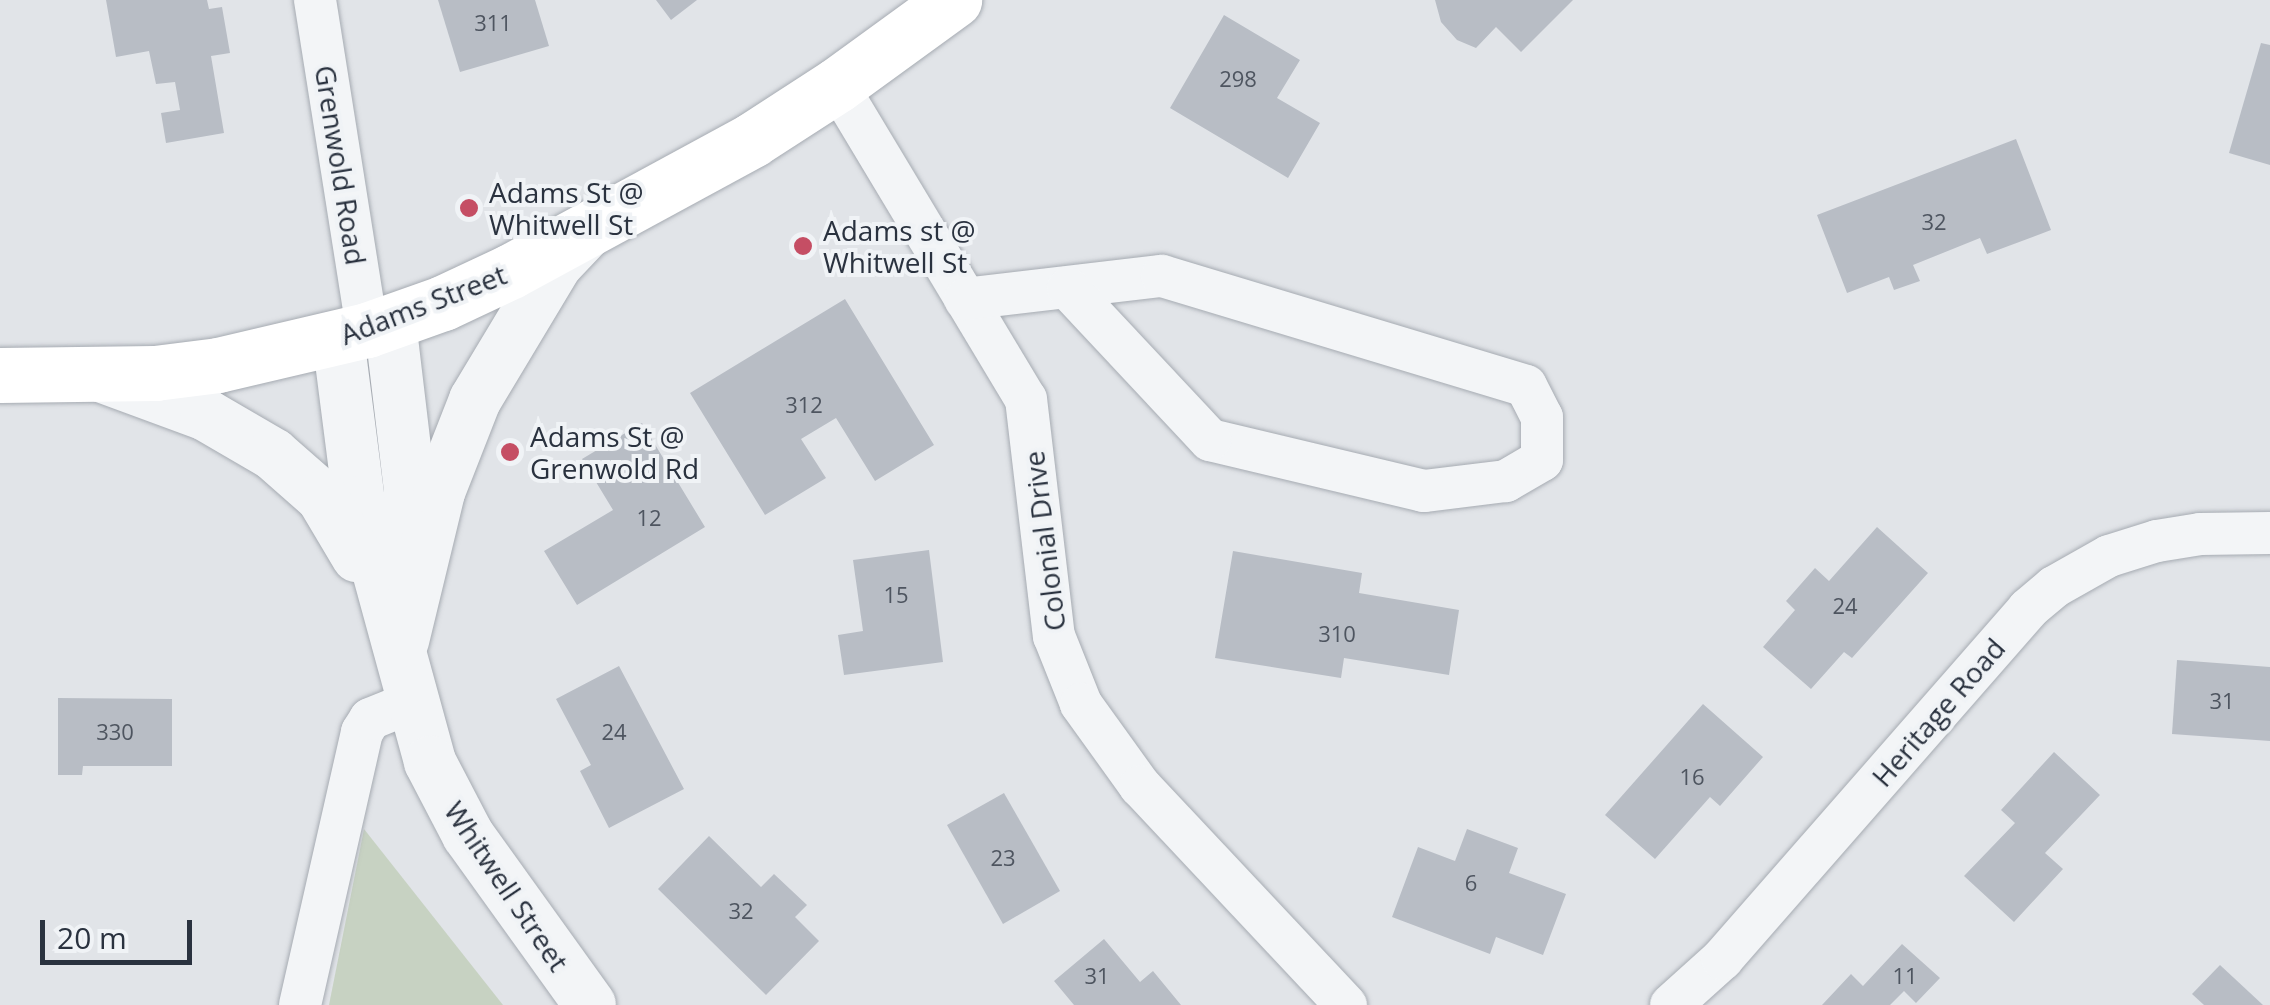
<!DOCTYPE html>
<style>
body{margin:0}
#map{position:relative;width:2270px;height:1005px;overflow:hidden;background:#e1e4e8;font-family:"Open Sans",sans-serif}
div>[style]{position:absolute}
.green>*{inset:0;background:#c7d2c2}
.building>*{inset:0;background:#b8bdc5}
.roads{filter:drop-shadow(0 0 2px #a6abb2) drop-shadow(0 0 2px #a6abb2)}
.minor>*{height:42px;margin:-21px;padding:0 21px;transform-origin:21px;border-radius:21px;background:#f3f5f7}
.tertiary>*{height:52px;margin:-26px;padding:0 26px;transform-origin:26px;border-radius:26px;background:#f3f5f7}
.primary>*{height:55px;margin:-27.5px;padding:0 27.5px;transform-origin:27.5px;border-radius:27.5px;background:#fff}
.dots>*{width:28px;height:28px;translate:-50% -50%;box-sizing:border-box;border:5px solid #f0f3f6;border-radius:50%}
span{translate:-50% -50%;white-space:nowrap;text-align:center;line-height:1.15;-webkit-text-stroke:8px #f0f3f6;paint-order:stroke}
.number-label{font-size:22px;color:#4e5560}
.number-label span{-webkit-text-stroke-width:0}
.street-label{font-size:28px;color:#2a323f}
.poi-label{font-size:28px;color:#2a323f}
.left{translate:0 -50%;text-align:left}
.scale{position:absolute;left:40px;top:920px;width:152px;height:45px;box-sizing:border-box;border:5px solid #2a323f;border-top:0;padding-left:12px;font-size:30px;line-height:35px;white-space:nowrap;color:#2a323f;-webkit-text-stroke:8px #f0f3f6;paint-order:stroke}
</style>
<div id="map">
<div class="green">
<div style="clip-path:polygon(364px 829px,503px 1005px,329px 1005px)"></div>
</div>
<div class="building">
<div style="clip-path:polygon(106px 0,207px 0,209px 9px,222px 7px,230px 53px,211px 56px,224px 133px,166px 143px,161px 113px,180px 110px,175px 82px,156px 84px,149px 51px,116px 57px)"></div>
<div style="clip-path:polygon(438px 0,535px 0,549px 46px,460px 72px)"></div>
<div style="clip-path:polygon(656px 0,697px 0,671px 20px)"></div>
<div style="clip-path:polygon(1435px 0,1573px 0,1521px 52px,1496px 27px,1476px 48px,1457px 40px,1441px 22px)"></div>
<div style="clip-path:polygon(1224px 15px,1300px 60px,1277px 98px,1320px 123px,1288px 178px,1170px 108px)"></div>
<div style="clip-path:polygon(2261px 43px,2270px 45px,2270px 165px,2229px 153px)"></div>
<div style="clip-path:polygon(2016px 139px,2051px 230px,1987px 254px,1980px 238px,1913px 265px,1920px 281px,1894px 290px,1889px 277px,1847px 293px,1817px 215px)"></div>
<div style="clip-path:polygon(845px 299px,934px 445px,875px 481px,836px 418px,801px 439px,826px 478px,765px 515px,690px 393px)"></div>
<div style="clip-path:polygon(642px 423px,705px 527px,577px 605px,544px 551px,613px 510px,582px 459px)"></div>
<div style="clip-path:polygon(1877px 527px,1928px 573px,1852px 658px,1844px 652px,1811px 689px,1763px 647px,1795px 610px,1786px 601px,1815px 568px,1829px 581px)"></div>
<div style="clip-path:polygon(929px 550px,943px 662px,844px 675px,838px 635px,863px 631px,853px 560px)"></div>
<div style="clip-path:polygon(1233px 551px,1362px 573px,1359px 593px,1459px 610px,1449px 675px,1344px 658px,1341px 678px,1215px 658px)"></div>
<div style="clip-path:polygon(2177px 660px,2270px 667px,2270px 741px,2172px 734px)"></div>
<div style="clip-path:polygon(619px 666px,684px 789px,609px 828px,580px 771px,591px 765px,556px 699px)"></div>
<div style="clip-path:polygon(58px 698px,172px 699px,172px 766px,83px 766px,82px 775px,58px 775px)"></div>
<div style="clip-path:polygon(1703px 704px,1763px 757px,1720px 806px,1710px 797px,1655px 859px,1605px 815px)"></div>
<div style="clip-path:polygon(2054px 752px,2100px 795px,2045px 853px,2063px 869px,2014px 922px,1964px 876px,2015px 823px,2001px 810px)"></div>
<div style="clip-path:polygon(1004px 793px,1060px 891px,1003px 924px,947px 825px)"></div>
<div style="clip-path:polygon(1467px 829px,1518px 848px,1509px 873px,1566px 894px,1543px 955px,1496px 937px,1490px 954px,1392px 917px,1418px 847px,1455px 861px)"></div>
<div style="clip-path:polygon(709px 836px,761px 887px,774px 874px,807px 905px,795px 917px,819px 941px,766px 995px,658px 889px)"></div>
<div style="clip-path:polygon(1104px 939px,1140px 982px,1153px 971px,1181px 1005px,1074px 1005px,1054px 981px)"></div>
<div style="clip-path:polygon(1902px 944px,1940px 978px,1916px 1003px,1904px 991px,1890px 1005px,1822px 1005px,1851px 974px,1863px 986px)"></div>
<div style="clip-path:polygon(2220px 965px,2263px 1005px,2204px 1005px,2192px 994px)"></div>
</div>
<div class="roads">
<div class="minor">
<div style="left:315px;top:0;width:334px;rotate:81deg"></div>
<div style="left:837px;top:85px;width:366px;rotate:59deg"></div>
<div style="left:1026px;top:399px;width:239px;rotate:83.3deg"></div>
<div style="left:1054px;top:636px;width:73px;rotate:68.3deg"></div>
<div style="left:1081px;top:704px;width:101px;rotate:54.3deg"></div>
<div style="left:1140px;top:786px;width:301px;rotate:46.8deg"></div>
<div style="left:965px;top:299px;width:198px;rotate:-6.7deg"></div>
<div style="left:1162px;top:276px;width:380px;rotate:16.8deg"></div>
<div style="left:1526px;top:386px;width:35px;rotate:63deg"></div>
<div style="left:1542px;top:417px;width:43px;rotate:90deg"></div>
<div style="left:1542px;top:460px;width:42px;rotate:149.7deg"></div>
<div style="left:1506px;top:481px;width:83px;rotate:173deg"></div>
<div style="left:1424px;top:491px;width:220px;rotate:-166.6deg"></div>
<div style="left:1210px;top:440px;width:208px;rotate:-133.1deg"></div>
<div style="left:300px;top:1005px;width:280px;rotate:-77.2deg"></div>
<div style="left:362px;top:732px;width:15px;rotate:-58deg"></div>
<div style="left:370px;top:719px;width:45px;rotate:-22deg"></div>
<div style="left:1671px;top:1005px;width:69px;rotate:-42deg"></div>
<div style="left:1722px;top:959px;width:465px;rotate:-48.8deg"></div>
<div style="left:2028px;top:609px;width:34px;rotate:-40deg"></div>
<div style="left:2054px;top:587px;width:63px;rotate:-29.4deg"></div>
<div style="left:2109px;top:556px;width:50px;rotate:-17.4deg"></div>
<div style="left:2157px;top:541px;width:44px;rotate:-9.2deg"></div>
<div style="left:2200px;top:534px;width:70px;rotate:-0.8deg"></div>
</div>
<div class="tertiary">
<div style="left:390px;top:322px;width:169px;rotate:83.2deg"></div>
<div style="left:410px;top:490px;width:51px;rotate:93.4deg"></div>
<div style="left:338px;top:338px;width:165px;rotate:82.7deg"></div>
<div style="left:359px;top:502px;width:270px;rotate:74.7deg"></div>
<div style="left:430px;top:762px;width:82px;rotate:62.5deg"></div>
<div style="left:468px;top:835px;width:209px;rotate:54.3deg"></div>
<div style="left:98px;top:375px;width:115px;rotate:20.3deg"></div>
<div style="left:206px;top:415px;width:78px;rotate:30.2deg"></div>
<div style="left:273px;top:454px;width:65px;rotate:41.3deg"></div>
<div style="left:322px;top:497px;width:69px;rotate:59.3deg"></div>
<div style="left:403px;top:641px;width:153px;rotate:-76.4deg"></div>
<div style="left:439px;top:492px;width:99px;rotate:-68.6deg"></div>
<div style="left:475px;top:400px;width:157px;rotate:-59deg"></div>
<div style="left:556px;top:265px;width:47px;rotate:-46.7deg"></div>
</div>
<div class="primary">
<div style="left:0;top:375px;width:155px;rotate:-0.7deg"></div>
<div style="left:155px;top:373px;width:64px;rotate:-7.2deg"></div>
<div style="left:218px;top:365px;width:153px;rotate:-13.2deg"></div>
<div style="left:367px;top:330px;width:81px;rotate:-19.6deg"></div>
<div style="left:443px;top:303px;width:75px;rotate:-25.2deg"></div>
<div style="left:511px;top:271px;width:274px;rotate:-28.5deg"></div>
<div style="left:752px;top:140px;width:101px;rotate:-32.9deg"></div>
<div style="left:837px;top:85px;width:145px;rotate:-36deg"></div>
</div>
</div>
<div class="dots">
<div style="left:469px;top:208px;background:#c54e64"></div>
<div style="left:803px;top:246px;background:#c54e64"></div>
<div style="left:510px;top:452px;background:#c54e64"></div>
</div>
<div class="number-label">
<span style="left:493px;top:23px">311</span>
<span style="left:1238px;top:79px">298</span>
<span style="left:1934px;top:222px">32</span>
<span style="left:804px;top:405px">312</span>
<span style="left:649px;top:518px">12</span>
<span style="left:896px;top:595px">15</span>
<span style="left:1845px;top:606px">24</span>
<span style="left:1337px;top:634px">310</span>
<span style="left:2222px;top:701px">31</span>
<span style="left:115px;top:732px">330</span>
<span style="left:614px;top:732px">24</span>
<span style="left:1692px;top:777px">16</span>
<span style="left:1003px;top:858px">23</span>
<span style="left:1471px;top:883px">6</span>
<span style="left:741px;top:911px">32</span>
<span style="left:1097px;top:976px">31</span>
<span style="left:1905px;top:976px">11</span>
</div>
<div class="street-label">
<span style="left:341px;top:165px;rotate:81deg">Grenwold Road</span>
<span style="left:423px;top:304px;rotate:-21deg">Adams Street</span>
<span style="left:1044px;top:541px;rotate:-97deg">Colonial Drive</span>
<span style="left:1938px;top:712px;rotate:-49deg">Heritage Road</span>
<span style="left:507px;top:886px;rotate:56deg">Whitwell Street</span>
</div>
<div class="poi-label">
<span class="left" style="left:489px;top:208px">Adams St @<br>Whitwell St</span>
<span class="left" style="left:823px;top:246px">Adams st @<br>Whitwell St</span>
<span class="left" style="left:530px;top:452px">Adams St @<br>Grenwold Rd</span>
</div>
<div class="scale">20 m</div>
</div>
